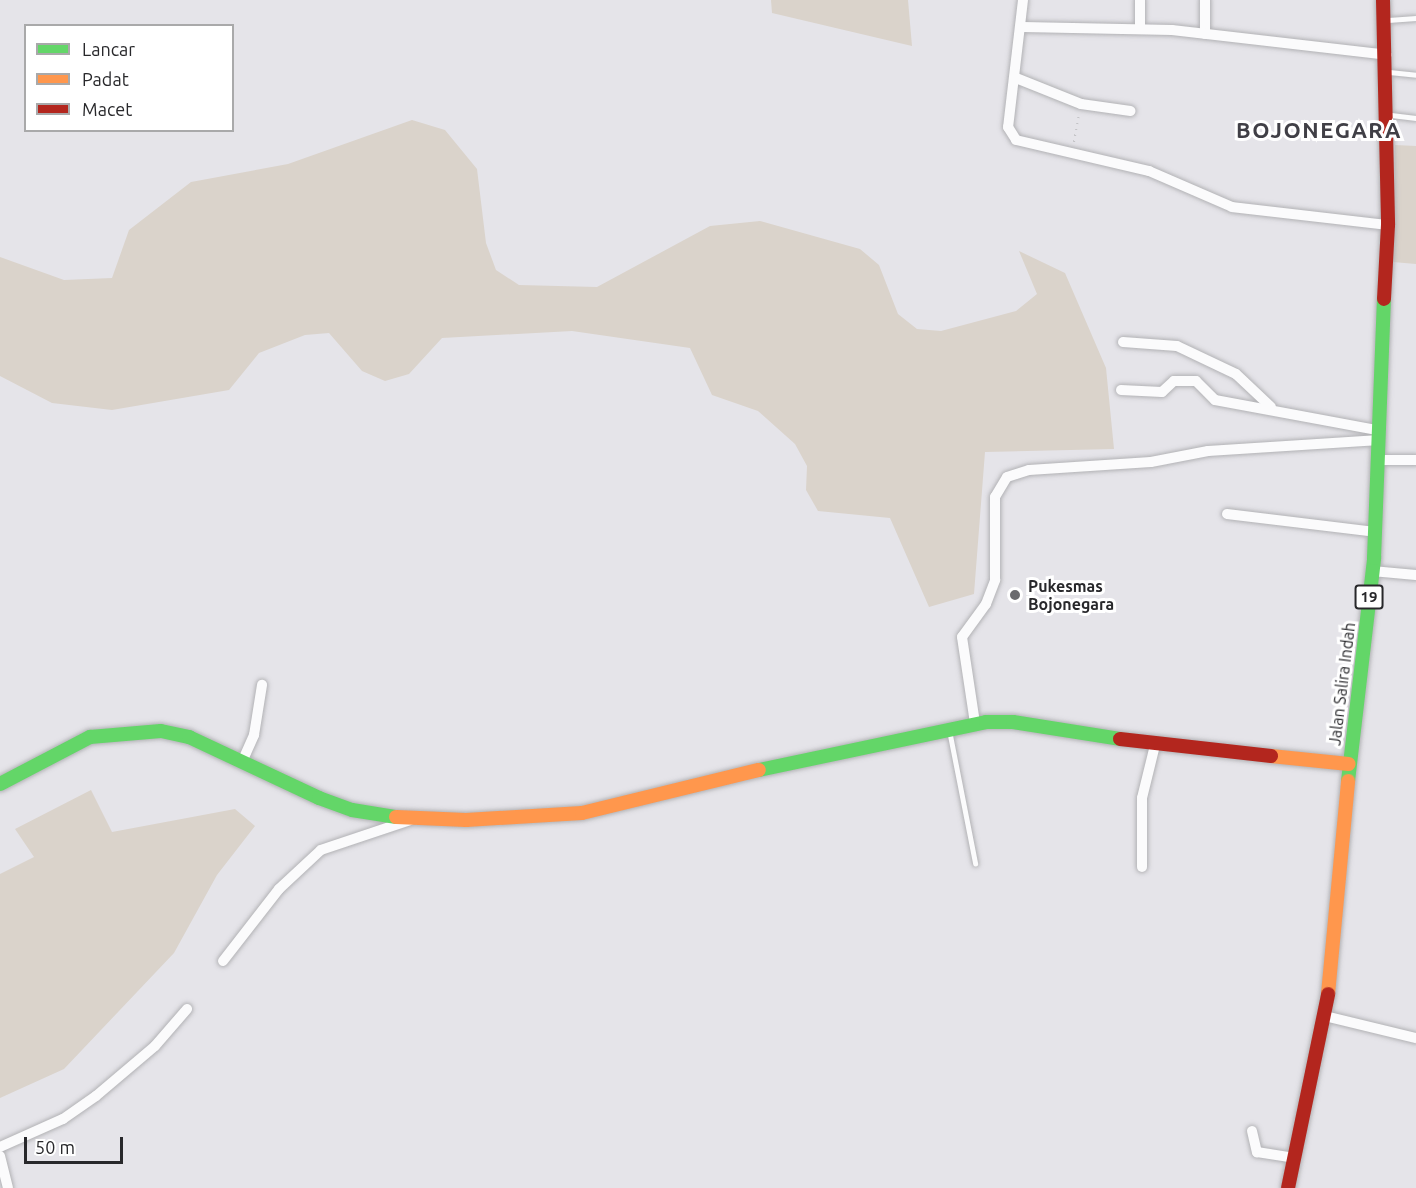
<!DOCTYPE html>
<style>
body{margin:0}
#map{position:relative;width:1416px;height:1188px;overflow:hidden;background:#e5e4e9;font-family:Ubuntu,sans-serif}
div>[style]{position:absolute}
.green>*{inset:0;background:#dad3cb}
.path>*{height:2px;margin-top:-1px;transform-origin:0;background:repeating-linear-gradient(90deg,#c3c3c6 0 1.5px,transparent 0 6px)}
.roads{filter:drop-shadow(0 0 2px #b2b2b5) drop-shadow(0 0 2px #b2b2b5)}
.lane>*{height:5px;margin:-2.5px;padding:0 2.5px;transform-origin:2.5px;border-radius:2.5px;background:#fbfbfc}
.street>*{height:10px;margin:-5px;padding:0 5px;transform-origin:5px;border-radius:5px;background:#fbfbfc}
.fast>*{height:14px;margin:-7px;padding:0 7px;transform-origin:7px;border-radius:7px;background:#63d668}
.slow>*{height:14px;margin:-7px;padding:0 7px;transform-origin:7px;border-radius:7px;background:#ff974d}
.jam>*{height:14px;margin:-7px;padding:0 7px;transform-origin:7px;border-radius:7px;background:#b3261e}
.dots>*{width:16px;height:16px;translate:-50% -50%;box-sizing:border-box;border:3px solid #fff;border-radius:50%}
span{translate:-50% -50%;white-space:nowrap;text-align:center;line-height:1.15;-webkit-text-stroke:6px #fff;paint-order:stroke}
.shield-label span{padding:2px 4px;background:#fff;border:2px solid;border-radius:4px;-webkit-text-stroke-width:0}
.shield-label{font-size:15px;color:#28282b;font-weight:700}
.poi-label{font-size:16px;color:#28282b;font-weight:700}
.left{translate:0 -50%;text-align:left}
.street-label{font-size:16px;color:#28282b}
.district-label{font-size:22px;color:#403f46;font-weight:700;letter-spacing:1.5px}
.legend{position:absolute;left:24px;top:24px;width:210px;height:108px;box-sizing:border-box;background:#fff;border:2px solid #a9a9aa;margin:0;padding:8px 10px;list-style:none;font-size:18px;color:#28282b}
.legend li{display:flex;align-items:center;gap:12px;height:30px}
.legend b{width:30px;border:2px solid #a9a9aa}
.scale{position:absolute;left:24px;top:1137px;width:99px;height:27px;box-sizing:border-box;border:3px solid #28282b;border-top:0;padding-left:8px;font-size:18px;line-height:21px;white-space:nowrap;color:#28282b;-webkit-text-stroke:4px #fff;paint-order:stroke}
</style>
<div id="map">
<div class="green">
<div style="clip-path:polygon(771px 0,908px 0,912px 46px,772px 13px)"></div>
<div style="clip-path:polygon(412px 120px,445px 130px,477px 169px,486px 243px,496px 270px,519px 285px,597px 287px,710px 226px,760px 221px,860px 249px,879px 265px,898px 314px,917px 329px,941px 331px,1016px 311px,1037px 294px,1019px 251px,1065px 273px,1106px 368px,1114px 449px,985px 452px,974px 594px,929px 607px,890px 518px,818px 511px,806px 490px,807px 466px,795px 444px,758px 411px,712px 395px,690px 348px,572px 331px,442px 338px,409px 374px,385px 381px,362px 371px,329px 333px,305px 335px,259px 353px,229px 390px,112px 410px,52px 403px,0 376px,0 257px,64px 280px,112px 278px,129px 230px,191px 182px,288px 164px)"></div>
<div style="clip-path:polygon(1395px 145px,1416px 146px,1416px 264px,1393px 262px)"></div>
<div style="clip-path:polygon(91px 790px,112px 832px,235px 809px,255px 826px,217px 875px,174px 953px,64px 1069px,0 1098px,0 874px,34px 857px,15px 829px)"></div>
</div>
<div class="path">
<div style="left:1074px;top:142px;width:27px;rotate:-80deg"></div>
</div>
<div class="roads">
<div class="lane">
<div style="left:1388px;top:20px;width:28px;rotate:-4deg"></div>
<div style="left:1389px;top:72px;width:27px;rotate:6deg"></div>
<div style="left:1391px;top:115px;width:25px;rotate:7deg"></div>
<div style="left:949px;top:730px;width:136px;rotate:78.9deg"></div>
</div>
<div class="street">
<div style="left:1023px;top:0;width:128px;rotate:96.7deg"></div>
<div style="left:1008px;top:127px;width:15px;rotate:58deg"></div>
<div style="left:1016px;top:140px;width:137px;rotate:13.1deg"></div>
<div style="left:1149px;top:171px;width:90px;rotate:23.4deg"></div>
<div style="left:1232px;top:207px;width:157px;rotate:6.6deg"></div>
<div style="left:1140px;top:0;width:28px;rotate:90deg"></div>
<div style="left:1205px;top:0;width:34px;rotate:90deg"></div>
<div style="left:1023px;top:27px;width:149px;rotate:1.2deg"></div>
<div style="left:1172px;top:30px;width:216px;rotate:6.6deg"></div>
<div style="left:1016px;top:78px;width:70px;rotate:21.8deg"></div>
<div style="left:1081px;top:104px;width:50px;rotate:8deg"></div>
<div style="left:1123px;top:342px;width:54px;rotate:4.2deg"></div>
<div style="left:1177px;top:346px;width:65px;rotate:25.4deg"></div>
<div style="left:1236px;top:374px;width:48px;rotate:43.3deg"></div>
<div style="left:1121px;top:390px;width:41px;rotate:2.8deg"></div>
<div style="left:1162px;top:392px;width:16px;rotate:-43deg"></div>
<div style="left:1174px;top:381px;width:22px"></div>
<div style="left:1196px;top:381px;width:27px;rotate:45deg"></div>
<div style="left:1215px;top:400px;width:165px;rotate:10.5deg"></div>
<div style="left:1376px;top:460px;width:40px"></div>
<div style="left:1227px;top:514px;width:149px;rotate:6.9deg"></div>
<div style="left:1372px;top:571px;width:44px;rotate:5.2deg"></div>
<div style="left:975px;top:723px;width:87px;rotate:-98.6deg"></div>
<div style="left:962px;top:637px;width:41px;rotate:-54deg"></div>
<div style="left:986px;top:604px;width:26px;rotate:-69deg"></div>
<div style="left:995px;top:580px;width:83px;rotate:-90deg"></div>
<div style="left:995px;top:497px;width:23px;rotate:-59deg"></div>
<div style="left:1007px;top:477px;width:23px;rotate:-18deg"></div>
<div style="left:1029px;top:470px;width:122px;rotate:-3.8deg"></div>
<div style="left:1151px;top:462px;width:58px;rotate:-10.9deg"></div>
<div style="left:1208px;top:451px;width:168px;rotate:-3.7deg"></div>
<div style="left:242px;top:762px;width:30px;rotate:-66deg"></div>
<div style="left:254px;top:735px;width:51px;rotate:-80.9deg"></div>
<div style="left:1142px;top:867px;width:69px;rotate:-90deg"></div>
<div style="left:1142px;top:798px;width:55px;rotate:-76.2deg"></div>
<div style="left:223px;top:961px;width:91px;rotate:-52.1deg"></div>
<div style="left:279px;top:889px;width:57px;rotate:-42.9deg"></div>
<div style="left:321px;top:850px;width:94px;rotate:-18.6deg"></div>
<div style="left:1325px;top:1016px;width:94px;rotate:13.6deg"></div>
<div style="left:1252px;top:1131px;width:22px;rotate:77deg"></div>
<div style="left:1257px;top:1152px;width:36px;rotate:9deg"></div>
<div style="left:0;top:1147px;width:69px;rotate:-24deg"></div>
<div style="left:63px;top:1119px;width:40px;rotate:-34.9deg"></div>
<div style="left:96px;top:1096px;width:77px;rotate:-40.3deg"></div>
<div style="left:155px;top:1046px;width:49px;rotate:-49.1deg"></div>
<div style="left:0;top:1156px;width:33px;rotate:76deg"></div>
</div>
<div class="fast">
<div style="left:759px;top:770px;width:232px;rotate:-11.9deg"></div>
<div style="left:986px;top:722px;width:27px"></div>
<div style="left:1013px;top:722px;width:108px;rotate:9deg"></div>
<div style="left:1348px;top:781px;width:225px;rotate:-83.3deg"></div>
<div style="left:1374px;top:558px;width:259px;rotate:-87.8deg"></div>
<div style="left:0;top:784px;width:102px;rotate:-27.6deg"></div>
<div style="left:90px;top:737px;width:71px;rotate:-4.8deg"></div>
<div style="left:161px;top:731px;width:29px;rotate:12deg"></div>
<div style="left:189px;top:737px;width:144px;rotate:25.1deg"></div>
<div style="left:319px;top:798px;width:35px;rotate:20deg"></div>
<div style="left:352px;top:810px;width:45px;rotate:9deg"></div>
</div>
<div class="slow">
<div style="left:1271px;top:756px;width:78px;rotate:5.9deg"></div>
<div style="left:396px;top:817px;width:70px;rotate:2.5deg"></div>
<div style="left:466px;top:820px;width:116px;rotate:-3.5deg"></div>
<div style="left:582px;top:813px;width:182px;rotate:-13.7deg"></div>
<div style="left:1328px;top:994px;width:214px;rotate:-84.6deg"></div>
</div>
<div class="jam">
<div style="left:1383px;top:0;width:225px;rotate:88.7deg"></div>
<div style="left:1388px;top:225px;width:74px;rotate:93.1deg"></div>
<div style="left:1120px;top:739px;width:152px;rotate:6.4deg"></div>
<div style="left:1288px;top:1188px;width:198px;rotate:-78.3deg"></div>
</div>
</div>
<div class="dots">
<div style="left:1015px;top:595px;background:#6a6a6e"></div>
</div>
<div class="shield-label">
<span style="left:1369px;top:597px">19</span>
</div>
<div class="poi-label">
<span class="left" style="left:1028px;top:595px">Pukesmas<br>Bojonegara</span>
</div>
<div class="street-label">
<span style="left:1342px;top:684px;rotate:-83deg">Jalan Salira Indah</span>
</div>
<div class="district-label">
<span style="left:1319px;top:130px">BOJONEGARA</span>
</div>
<ul class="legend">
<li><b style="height:8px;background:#63d668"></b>Lancar</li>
<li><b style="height:8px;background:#ff974d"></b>Padat</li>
<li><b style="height:8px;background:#b3261e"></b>Macet</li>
</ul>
<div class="scale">50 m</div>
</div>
